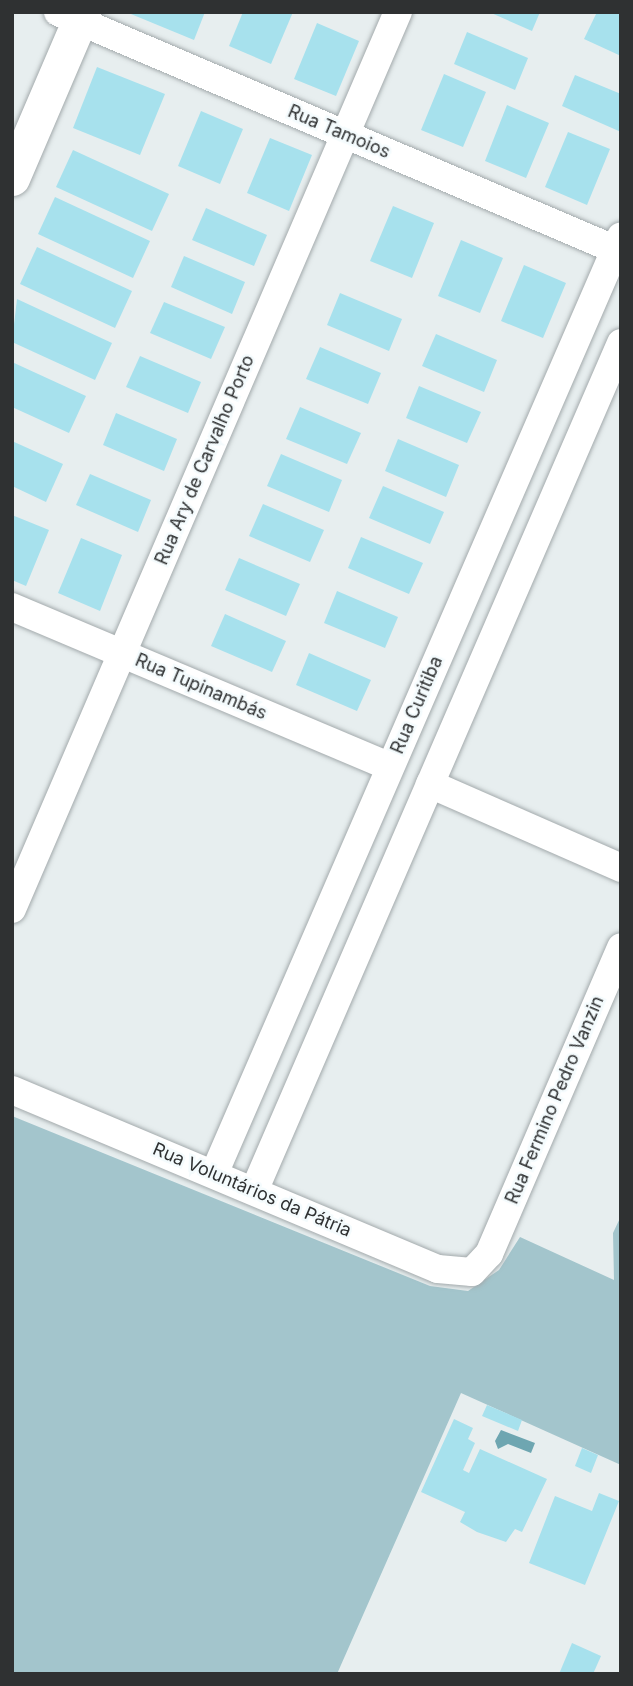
<!DOCTYPE html>
<meta charset="utf-8">
<style>
body{margin:0}
#map{position:relative;width:633px;height:1686px;overflow:hidden;background:#e7eeef;font-family:Inter,sans-serif}
div>[style]{position:absolute}
.green>*{inset:0;background:#a3c5cc}
.water>*{inset:0;background:#6ea6b1}
.building>*{inset:0;background:#a7e1ed}
.roads{filter:drop-shadow(0 0 2px #a3aaac) drop-shadow(0 0 2px #a3aaac)}
.minor>*{height:28px;margin:-14px;padding:0 14px;transform-origin:14px;border-radius:14px;background:#fff}
.tertiary>*{height:35px;margin:-17.5px;padding:0 17.5px;transform-origin:17.5px;border-radius:17.5px;background:#fff}
span{translate:-50% -50%;white-space:nowrap;text-align:center;line-height:1.15;-webkit-text-stroke:5px #f4fbfd;paint-order:stroke}
.street-label{font-size:18px;color:#2f3132}
.frame{position:absolute;inset:0;border:14px solid #2f3132;pointer-events:none}
</style>
<div id="map">
<div class="green">
<div style="clip-path:polygon(12px 1116px,430px 1286px,468px 1291px,499px 1270px,520px 1237px,614px 1280px,613px 1233px,621px 1216px,621px 1465px,461px 1393px,337px 1674px,12px 1674px)"></div>
</div>
<div class="water">
<div style="clip-path:polygon(501px 1430px,535px 1443px,531px 1453px,508px 1444px,498px 1449px,495px 1441px)"></div>
</div>
<div class="building">
<div style="clip-path:polygon(126px 12px,205px 12px,194px 40px)"></div>
<div style="clip-path:polygon(243px 12px,293px 12px,271px 64px,229px 46px)"></div>
<div style="clip-path:polygon(489px 12px,540px 12px,532px 31px)"></div>
<div style="clip-path:polygon(597px 12px,621px 12px,621px 56px,584px 39px)"></div>
<div style="clip-path:polygon(317px 23px,359px 41px,336px 96px,294px 79px)"></div>
<div style="clip-path:polygon(467px 32px,528px 58px,515px 90px,454px 64px)"></div>
<div style="clip-path:polygon(97px 67px,165px 94px,140px 155px,73px 128px)"></div>
<div style="clip-path:polygon(444px 74px,486px 92px,463px 147px,421px 130px)"></div>
<div style="clip-path:polygon(575px 75px,621px 94px,621px 132px,562px 106px)"></div>
<div style="clip-path:polygon(507px 105px,549px 123px,526px 178px,485px 161px)"></div>
<div style="clip-path:polygon(201px 111px,243px 129px,220px 184px,178px 166px)"></div>
<div style="clip-path:polygon(568px 132px,610px 149px,587px 205px,545px 187px)"></div>
<div style="clip-path:polygon(270px 138px,312px 155px,289px 211px,247px 193px)"></div>
<div style="clip-path:polygon(73px 150px,169px 194px,152px 231px,56px 187px)"></div>
<div style="clip-path:polygon(55px 197px,150px 241px,133px 278px,38px 234px)"></div>
<div style="clip-path:polygon(393px 206px,434px 223px,412px 278px,370px 261px)"></div>
<div style="clip-path:polygon(206px 208px,267px 235px,254px 266px,192px 240px)"></div>
<div style="clip-path:polygon(461px 240px,503px 258px,480px 313px,438px 296px)"></div>
<div style="clip-path:polygon(37px 247px,132px 291px,115px 328px,20px 284px)"></div>
<div style="clip-path:polygon(184px 256px,245px 282px,232px 314px,171px 287px)"></div>
<div style="clip-path:polygon(524px 265px,566px 283px,543px 338px,501px 321px)"></div>
<div style="clip-path:polygon(340px 293px,402px 319px,389px 351px,327px 325px)"></div>
<div style="clip-path:polygon(17px 299px,112px 343px,95px 380px,12px 342px)"></div>
<div style="clip-path:polygon(164px 302px,225px 327px,211px 359px,150px 333px)"></div>
<div style="clip-path:polygon(436px 334px,497px 360px,484px 392px,422px 366px)"></div>
<div style="clip-path:polygon(320px 347px,381px 373px,368px 404px,306px 379px)"></div>
<div style="clip-path:polygon(140px 356px,201px 382px,188px 413px,126px 387px)"></div>
<div style="clip-path:polygon(12px 362px,86px 396px,69px 433px,12px 407px)"></div>
<div style="clip-path:polygon(419px 386px,481px 412px,467px 443px,406px 418px)"></div>
<div style="clip-path:polygon(300px 407px,361px 433px,347px 464px,286px 439px)"></div>
<div style="clip-path:polygon(116px 413px,177px 439px,164px 471px,103px 445px)"></div>
<div style="clip-path:polygon(398px 439px,459px 465px,446px 497px,385px 471px)"></div>
<div style="clip-path:polygon(12px 441px,63px 464px,46px 502px,12px 486px)"></div>
<div style="clip-path:polygon(281px 454px,342px 480px,329px 512px,267px 486px)"></div>
<div style="clip-path:polygon(90px 474px,151px 500px,138px 532px,76px 505px)"></div>
<div style="clip-path:polygon(383px 486px,444px 512px,430px 544px,369px 518px)"></div>
<div style="clip-path:polygon(263px 504px,324px 530px,310px 562px,249px 536px)"></div>
<div style="clip-path:polygon(12px 515px,49px 530px,26px 586px,12px 580px)"></div>
<div style="clip-path:polygon(361px 537px,423px 563px,409px 594px,348px 568px)"></div>
<div style="clip-path:polygon(81px 538px,122px 555px,100px 611px,58px 593px)"></div>
<div style="clip-path:polygon(239px 558px,300px 584px,286px 616px,225px 590px)"></div>
<div style="clip-path:polygon(337px 591px,398px 617px,385px 648px,324px 623px)"></div>
<div style="clip-path:polygon(225px 614px,286px 641px,272px 672px,211px 646px)"></div>
<div style="clip-path:polygon(309px 653px,371px 680px,357px 711px,296px 685px)"></div>
<div style="clip-path:polygon(487px 1405px,522px 1420px,518px 1431px,482px 1416px)"></div>
<div style="clip-path:polygon(454px 1419px,473px 1428px,468px 1439px,475px 1443px,463px 1470px,469px 1473px,480px 1449px,547px 1479px,522px 1532px,515px 1529px,506px 1542px,477px 1532px,460px 1522px,465px 1512px,421px 1492px)"></div>
<div style="clip-path:polygon(582px 1448px,598px 1455px,591px 1473px,575px 1466px)"></div>
<div style="clip-path:polygon(599px 1493px,619px 1501px,585px 1585px,529px 1563px,555px 1496px,592px 1511px)"></div>
<div style="clip-path:polygon(572px 1643px,601px 1656px,593px 1674px,559px 1674px)"></div>
</div>
<div class="roads">
<div class="minor">
<div style="left:58px;top:12px;width:612px;rotate:23.09deg"></div>
<div style="left:12px;top:607px;width:410px;rotate:22.9deg"></div>
<div style="left:430px;top:784px;width:209px;rotate:23.7deg"></div>
<div style="left:12px;top:909px;width:977px;rotate:-66.72deg"></div>
<div style="left:12px;top:1090px;width:462px;rotate:22.8deg"></div>
<div style="left:438px;top:1269px;width:34px;rotate:5deg"></div>
<div style="left:472px;top:1272px;width:25px;rotate:-47deg"></div>
<div style="left:489px;top:1254px;width:334px;rotate:-66.7deg"></div>
<div style="left:214px;top:1174px;width:1022px;rotate:-66.54deg"></div>
<div style="left:254px;top:1191px;width:924px;rotate:-66.6deg"></div>
</div>
<div class="tertiary">
<div style="left:12px;top:178px;width:181px;rotate:-66.8deg"></div>
</div>
</div>
<div class="street-label">
<span style="left:339px;top:132px;rotate:23deg">Rua Tamoios</span>
<span style="left:205px;top:460px;rotate:-67deg">Rua Ary de Carvalho Porto</span>
<span style="left:201px;top:687px;rotate:23deg">Rua Tupinambás</span>
<span style="left:417px;top:705px;rotate:-67deg">Rua Curitiba</span>
<span style="left:555px;top:1100px;rotate:-67deg">Rua Fermino Pedro Vanzin</span>
<span style="left:252px;top:1190px;rotate:23deg">Rua Voluntários da Pátria</span>
</div>
<div class="frame"></div>
</div>
